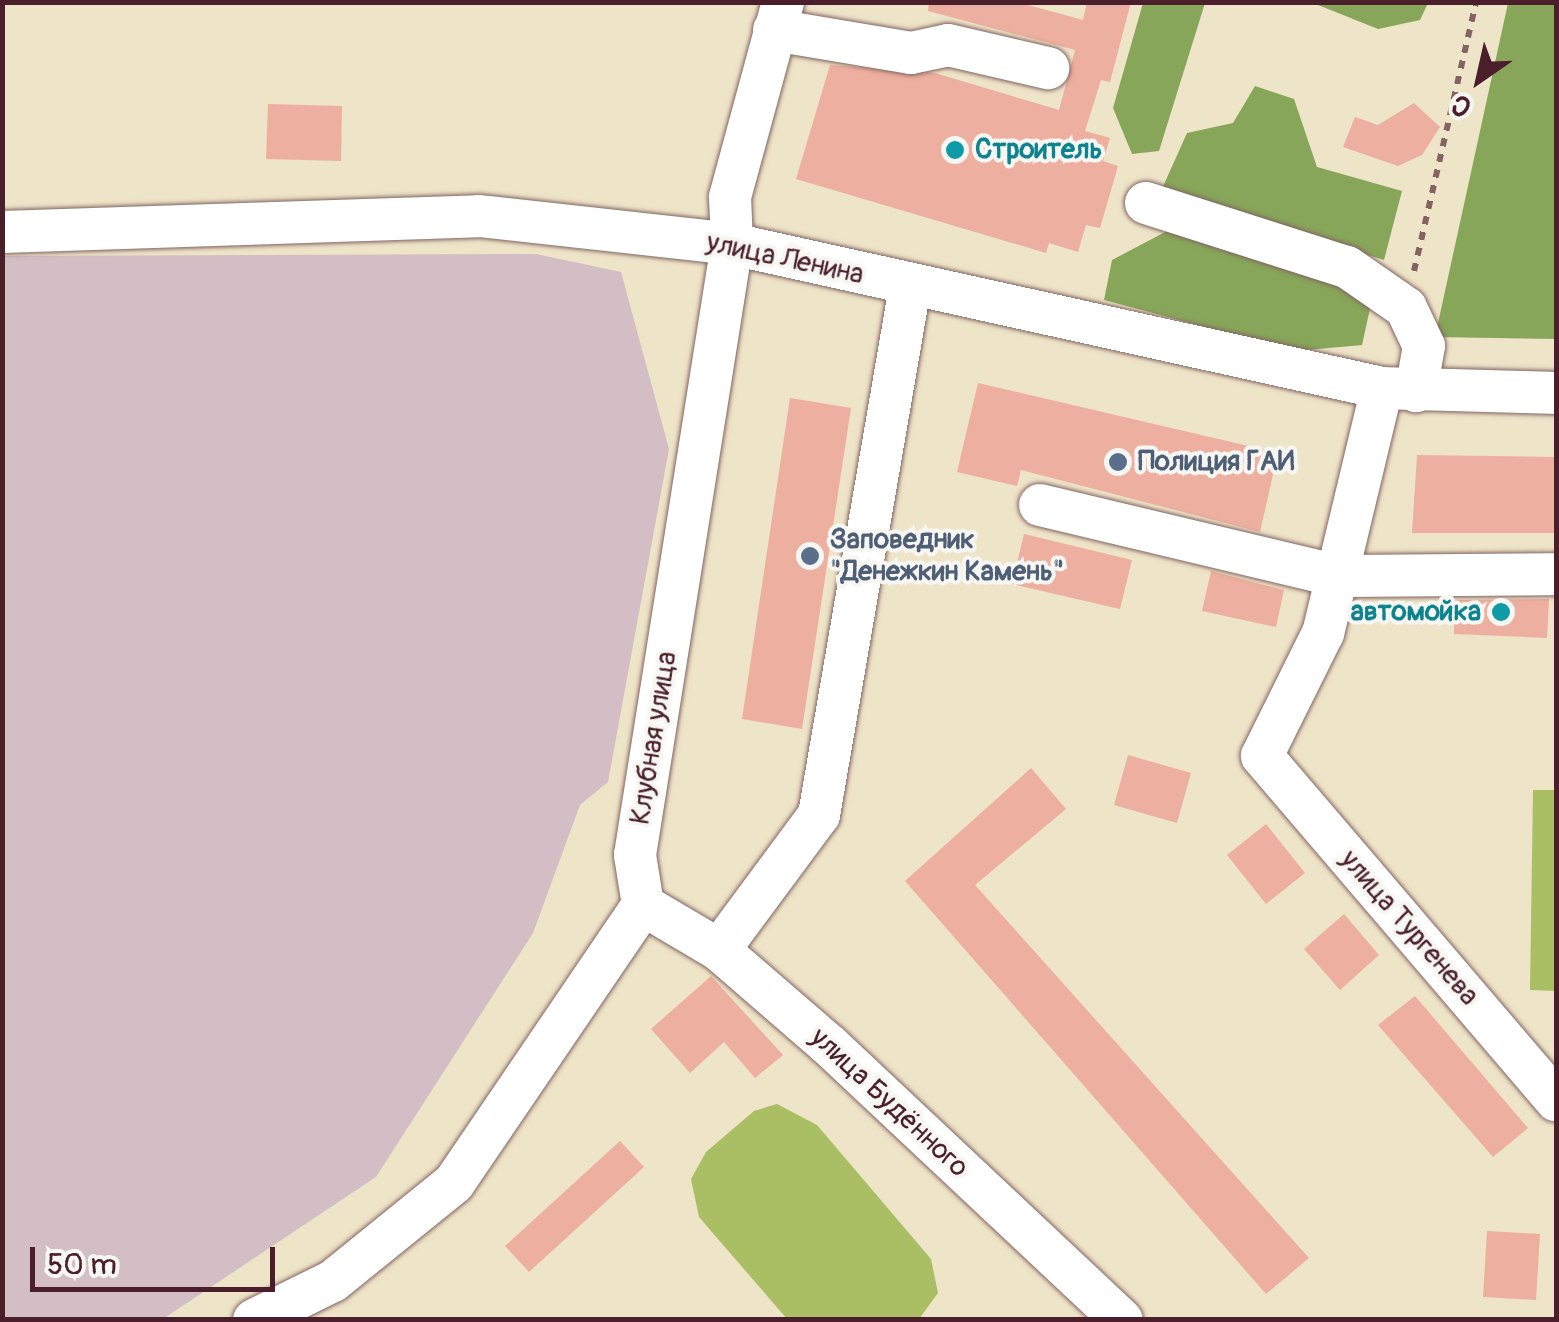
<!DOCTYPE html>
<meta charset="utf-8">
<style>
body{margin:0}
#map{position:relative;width:1559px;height:1322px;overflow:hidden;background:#eee4c8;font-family:Pangolin,sans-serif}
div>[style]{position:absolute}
.industrial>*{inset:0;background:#d2bec4}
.green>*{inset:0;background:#aabf64}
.forest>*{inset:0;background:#87a65a}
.building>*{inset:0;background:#edaf9f}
.path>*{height:6px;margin-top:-3px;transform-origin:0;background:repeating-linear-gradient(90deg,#836462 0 8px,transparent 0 16px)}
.roads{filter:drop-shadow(0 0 2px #836462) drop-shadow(0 0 2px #836462)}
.minor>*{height:42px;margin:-21px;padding:0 21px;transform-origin:21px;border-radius:21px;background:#fff}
.dots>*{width:28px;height:28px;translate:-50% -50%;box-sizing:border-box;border:5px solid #f6f6f2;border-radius:50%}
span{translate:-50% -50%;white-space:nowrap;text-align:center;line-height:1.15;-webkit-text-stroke:8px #f6f6f2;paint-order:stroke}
.culture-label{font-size:28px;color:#0d838f;font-weight:700}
.left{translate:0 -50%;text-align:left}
.right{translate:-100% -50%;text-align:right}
.street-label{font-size:28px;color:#4a1f2b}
.service-label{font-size:28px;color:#4e5e75;font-weight:700}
.frame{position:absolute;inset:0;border:5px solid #4a1f2b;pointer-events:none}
.north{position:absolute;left:1429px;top:30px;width:100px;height:100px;-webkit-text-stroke:8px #f6f6f2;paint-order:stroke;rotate:214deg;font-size:28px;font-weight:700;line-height:40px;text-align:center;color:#4a1f2b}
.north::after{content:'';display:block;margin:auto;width:35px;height:45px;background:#4a1f2b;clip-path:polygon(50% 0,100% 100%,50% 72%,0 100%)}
.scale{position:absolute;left:30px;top:1247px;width:245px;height:45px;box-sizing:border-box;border:5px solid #4a1f2b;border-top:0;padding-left:12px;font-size:30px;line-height:35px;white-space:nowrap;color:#4a1f2b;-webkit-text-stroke:8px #f6f6f2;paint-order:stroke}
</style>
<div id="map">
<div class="industrial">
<div style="clip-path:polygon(536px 254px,621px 272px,669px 449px,608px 782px,580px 805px,533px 933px,376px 1177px,163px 1319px,3px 1319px,3px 256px)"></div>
</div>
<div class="green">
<div style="clip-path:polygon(1533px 790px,1556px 790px,1556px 991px,1530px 990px)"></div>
<div style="clip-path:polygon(777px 1104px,817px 1125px,931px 1259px,938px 1293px,919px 1319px,787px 1319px,699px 1217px,691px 1179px,706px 1152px,754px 1111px)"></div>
</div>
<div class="forest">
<div style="clip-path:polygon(1143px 3px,1205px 3px,1159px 151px,1132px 154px,1113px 108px)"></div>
<div style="clip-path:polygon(1313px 3px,1428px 3px,1420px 20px,1378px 29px)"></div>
<div style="clip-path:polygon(1508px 3px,1556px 3px,1556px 339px,1435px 337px)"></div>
<div style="clip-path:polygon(1255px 86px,1294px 99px,1317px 167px,1402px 191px,1384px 260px,1161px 191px,1187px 133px,1233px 123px)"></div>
<div style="clip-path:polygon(1169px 230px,1330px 276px,1371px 304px,1362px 345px,1296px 351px,1104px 300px,1112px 260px)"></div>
</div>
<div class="building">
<div style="clip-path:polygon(929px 2px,1017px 2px,1083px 20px,1087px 2px,1131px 2px,1110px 82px,1101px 80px,1085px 131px,1110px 138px,1103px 161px,1118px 166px,1100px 228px,1086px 225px,1078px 252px,1049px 243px,1046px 253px,796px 179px,830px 65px,935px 73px,1059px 110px,1075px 50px,928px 11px)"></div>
<div style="clip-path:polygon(1414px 103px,1440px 127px,1422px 155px,1398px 166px,1343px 147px,1355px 117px,1378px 125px)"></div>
<div style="clip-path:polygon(268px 104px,342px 106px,341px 161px,266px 159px)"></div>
<div style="clip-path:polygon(978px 383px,1278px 453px,1260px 532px,1021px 470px,1017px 486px,957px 472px)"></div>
<div style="clip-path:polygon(790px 398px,851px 408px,802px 729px,742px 719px)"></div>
<div style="clip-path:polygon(1417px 455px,1556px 457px,1556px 533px,1412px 533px)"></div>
<div style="clip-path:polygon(1024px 534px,1132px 560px,1120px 609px,1012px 584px)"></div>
<div style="clip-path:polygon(1211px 571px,1284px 590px,1276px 627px,1202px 611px)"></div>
<div style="clip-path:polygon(1549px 599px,1547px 638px,1454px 634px,1455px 600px)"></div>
<div style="clip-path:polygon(1128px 755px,1191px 773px,1177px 823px,1114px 805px)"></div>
<div style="clip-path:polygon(1031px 768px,1066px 809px,975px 885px,1309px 1258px,1266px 1294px,905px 881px)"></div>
<div style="clip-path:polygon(1266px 824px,1305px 873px,1266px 904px,1227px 855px)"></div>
<div style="clip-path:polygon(1344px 914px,1379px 955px,1340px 990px,1304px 949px)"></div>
<div style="clip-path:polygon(711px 976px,783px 1055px,755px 1078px,724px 1042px,690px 1073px,651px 1029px)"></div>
<div style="clip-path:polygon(1415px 996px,1528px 1128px,1493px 1157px,1378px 1025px)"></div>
<div style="clip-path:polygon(620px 1141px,644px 1167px,529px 1272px,505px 1246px)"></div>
<div style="clip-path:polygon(1487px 1231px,1540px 1234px,1536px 1300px,1483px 1297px)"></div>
</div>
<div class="path">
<div style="left:1414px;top:271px;width:276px;rotate:-77deg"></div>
</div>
<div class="roads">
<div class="minor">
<div style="left:774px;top:30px;width:139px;rotate:9.5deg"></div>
<div style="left:911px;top:53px;width:38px;rotate:-12deg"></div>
<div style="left:948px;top:45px;width:103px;rotate:13deg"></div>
<div style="left:1146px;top:203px;width:211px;rotate:17.7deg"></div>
<div style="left:1347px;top:267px;width:72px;rotate:34.8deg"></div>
<div style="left:1406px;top:308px;width:42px;rotate:64.7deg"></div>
<div style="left:1424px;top:346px;width:46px;rotate:100.1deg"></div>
<div style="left:2px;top:232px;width:477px;rotate:-1.9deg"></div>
<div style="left:479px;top:216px;width:255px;rotate:6.3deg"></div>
<div style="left:732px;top:244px;width:666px;rotate:12.49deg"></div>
<div style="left:1382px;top:388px;width:174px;rotate:1.6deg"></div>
<div style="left:1382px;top:388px;width:252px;rotate:103.5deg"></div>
<div style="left:1323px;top:633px;width:137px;rotate:116.4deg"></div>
<div style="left:1262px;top:756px;width:453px;rotate:49.5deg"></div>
<div style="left:1040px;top:505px;width:307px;rotate:13.4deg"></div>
<div style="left:1339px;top:576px;width:217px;rotate:-0.5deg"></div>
<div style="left:643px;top:905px;width:88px;rotate:30.6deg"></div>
<div style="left:719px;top:950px;width:147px;rotate:40.9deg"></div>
<div style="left:830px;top:1046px;width:400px;rotate:43.2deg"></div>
<div style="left:719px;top:950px;width:168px;rotate:-53.5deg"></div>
<div style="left:819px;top:815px;width:536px;rotate:-80.22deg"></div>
<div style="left:254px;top:1320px;width:88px;rotate:-26.3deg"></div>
<div style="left:333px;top:1281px;width:156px;rotate:-39deg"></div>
<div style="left:454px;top:1183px;width:336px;rotate:-55.8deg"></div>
<div style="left:643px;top:905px;width:51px;rotate:-99.1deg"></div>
<div style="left:635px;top:855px;width:619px;rotate:-80.98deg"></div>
<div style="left:732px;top:244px;width:47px;rotate:-92.4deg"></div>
<div style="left:730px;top:197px;width:202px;rotate:-74.8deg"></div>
</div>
</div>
<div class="dots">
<div style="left:955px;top:150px;background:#0f9aa8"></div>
<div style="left:1118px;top:462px;background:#5c6f8a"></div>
<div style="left:810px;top:556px;background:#5c6f8a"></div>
<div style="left:1501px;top:612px;background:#0f9aa8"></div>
</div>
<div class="culture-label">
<span class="left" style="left:975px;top:150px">Строитель</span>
<span class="right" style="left:1481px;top:612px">автомойка</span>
</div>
<div class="street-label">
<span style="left:785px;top:259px;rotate:12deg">улица Ленина</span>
<span style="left:654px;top:738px;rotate:-81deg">Клубная улица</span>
<span style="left:1409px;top:928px;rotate:49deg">улица Тургенева</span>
<span style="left:889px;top:1103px;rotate:43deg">улица Будённого</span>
</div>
<div class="service-label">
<span class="left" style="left:1138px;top:462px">Полиция ГАИ</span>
<span class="left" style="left:830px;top:556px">Заповедник<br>"Денежкин Камень"</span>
</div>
<div class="frame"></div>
<div class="north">С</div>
<div class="scale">50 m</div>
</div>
